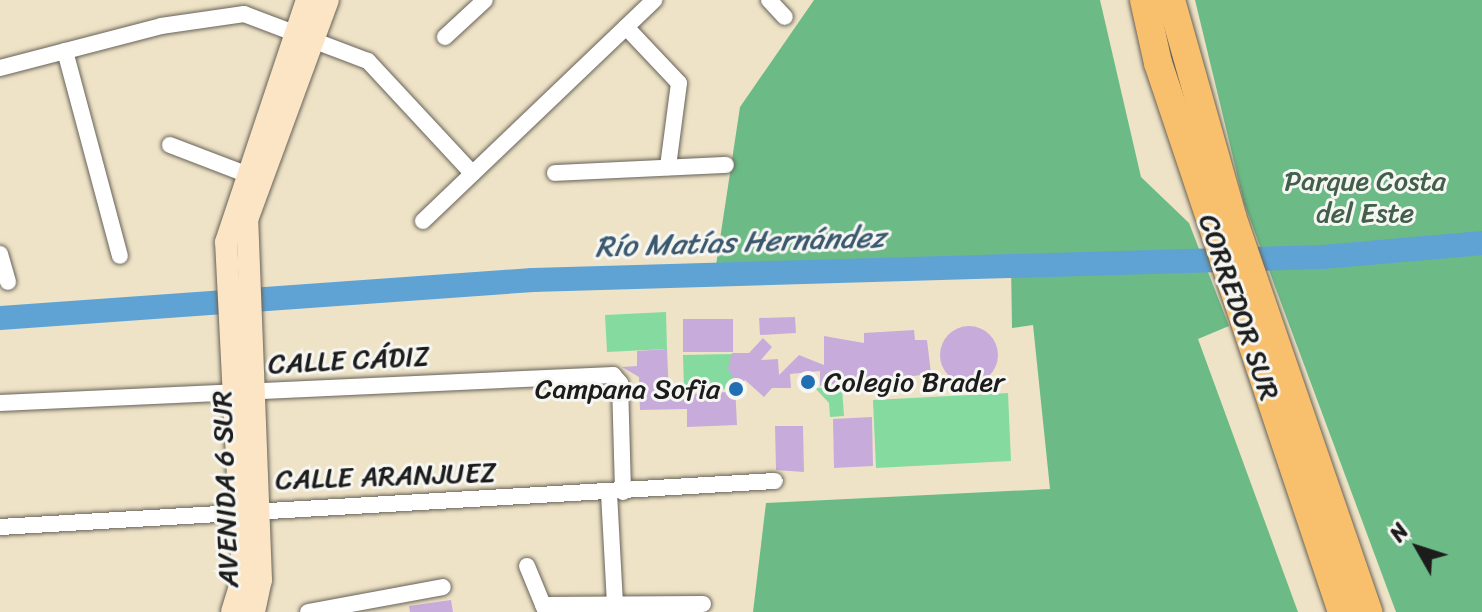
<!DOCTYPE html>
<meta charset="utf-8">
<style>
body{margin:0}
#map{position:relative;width:1482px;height:612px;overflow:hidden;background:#efe3c7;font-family:Sriracha,sans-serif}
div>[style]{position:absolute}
.green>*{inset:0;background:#85db9f}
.forest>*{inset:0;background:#6cbb86}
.river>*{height:24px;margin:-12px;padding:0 12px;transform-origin:12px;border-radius:12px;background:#5fa3d4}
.building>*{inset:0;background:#c7acdb}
.round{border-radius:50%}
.roads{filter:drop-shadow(0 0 2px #666258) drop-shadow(0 0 2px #666258)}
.street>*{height:16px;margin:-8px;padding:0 8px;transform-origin:8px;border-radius:8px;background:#fff}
.secondary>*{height:22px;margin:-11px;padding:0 11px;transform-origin:11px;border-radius:11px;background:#fce5c4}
.highway>*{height:28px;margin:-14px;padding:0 14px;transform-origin:14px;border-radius:14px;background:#f8bf6c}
.dots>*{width:22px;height:22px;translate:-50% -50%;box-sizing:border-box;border:4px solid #f6f6f2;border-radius:50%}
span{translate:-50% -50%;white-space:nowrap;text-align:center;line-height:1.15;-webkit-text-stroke:6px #f6f6f2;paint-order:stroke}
.park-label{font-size:28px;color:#415f4a}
.street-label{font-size:28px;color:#1c1c1c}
.poi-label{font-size:28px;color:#1c1c1c}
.left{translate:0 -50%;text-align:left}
.right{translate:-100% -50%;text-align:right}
.water-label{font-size:30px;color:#3a596f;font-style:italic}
.north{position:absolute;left:1378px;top:508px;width:80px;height:80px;-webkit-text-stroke:6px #f6f6f2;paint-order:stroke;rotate:309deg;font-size:22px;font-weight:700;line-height:32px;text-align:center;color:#1c1c1c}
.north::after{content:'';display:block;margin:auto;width:28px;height:36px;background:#1c1c1c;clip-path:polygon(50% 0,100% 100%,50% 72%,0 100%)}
</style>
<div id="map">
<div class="green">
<div style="clip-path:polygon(666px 312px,667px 349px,607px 352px,605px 315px)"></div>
<div style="clip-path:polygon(732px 354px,734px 389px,684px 390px,683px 355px)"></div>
<div style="clip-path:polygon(842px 387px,844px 416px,830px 417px,829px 403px,815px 388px)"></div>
<div style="clip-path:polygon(1008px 393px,1011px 461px,876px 468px,873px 400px)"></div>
</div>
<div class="forest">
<div style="clip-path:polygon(814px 0,1100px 0,1141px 177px,1189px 223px,1229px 326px,1198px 339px,1298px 612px,753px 612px,766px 503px,1050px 489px,1033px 325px,1012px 328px,1011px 264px,715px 272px,740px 107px)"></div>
<div style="clip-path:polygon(1195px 0,1482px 0,1482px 612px,1396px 612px,1244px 203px)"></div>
</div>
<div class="river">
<div style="left:0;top:318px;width:534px;rotate:-4.08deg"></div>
<div style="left:533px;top:280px;width:790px;rotate:-1.67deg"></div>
<div style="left:1323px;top:257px;width:160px;rotate:-5deg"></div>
</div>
<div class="building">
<div style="clip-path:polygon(795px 317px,796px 333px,760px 335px,759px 318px)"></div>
<div style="clip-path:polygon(683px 319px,733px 319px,733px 352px,683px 352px)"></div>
<div class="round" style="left:940px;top:326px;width:58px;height:58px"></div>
<div style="clip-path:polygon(914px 330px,915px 340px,927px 340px,931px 374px,913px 376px,915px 386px,865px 388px,865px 380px,820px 386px,820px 371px,790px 374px,791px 388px,772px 388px,764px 397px,745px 380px,738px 388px,728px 368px,732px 353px,749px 353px,763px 338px,772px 347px,761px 360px,778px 359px,779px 375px,799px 355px,824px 365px,824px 336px,864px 343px,864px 333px)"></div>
<div style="clip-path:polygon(667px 349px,669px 395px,727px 392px,735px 384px,737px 425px,687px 427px,687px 409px,640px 410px,639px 377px,622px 367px,637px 366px,637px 351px)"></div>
<div style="clip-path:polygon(872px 417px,873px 466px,834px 468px,833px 419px)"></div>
<div style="clip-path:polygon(775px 426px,803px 426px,804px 472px,776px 470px)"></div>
<div style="clip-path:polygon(451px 600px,453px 612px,410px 612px,409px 606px)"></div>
</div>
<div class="roads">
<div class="street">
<div style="left:769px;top:0;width:23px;rotate:47deg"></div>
<div style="left:626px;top:27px;width:77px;rotate:46.6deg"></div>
<div style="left:679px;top:83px;width:85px;rotate:97.5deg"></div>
<div style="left:445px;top:37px;width:54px;rotate:-42.8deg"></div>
<div style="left:65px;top:51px;width:212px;rotate:75deg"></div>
<div style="left:0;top:68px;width:166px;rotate:-14.6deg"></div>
<div style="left:161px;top:26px;width:84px;rotate:-8.2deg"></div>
<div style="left:244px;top:14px;width:133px;rotate:20.8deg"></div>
<div style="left:368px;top:61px;width:153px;rotate:47.1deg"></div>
<div style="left:170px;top:145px;width:92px;rotate:21deg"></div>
<div style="left:555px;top:173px;width:171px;rotate:-2.7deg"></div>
<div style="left:423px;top:221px;width:320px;rotate:-43.7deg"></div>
<div style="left:0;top:254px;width:29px;rotate:74deg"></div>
<div style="left:0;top:403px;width:614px;rotate:-2.62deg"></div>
<div style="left:613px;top:375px;width:11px;rotate:49deg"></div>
<div style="left:620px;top:383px;width:109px;rotate:88.4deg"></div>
<div style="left:609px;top:493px;width:110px;rotate:86.9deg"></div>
<div style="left:0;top:527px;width:776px;rotate:-3.4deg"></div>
<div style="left:527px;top:566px;width:50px;rotate:67.6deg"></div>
<div style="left:543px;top:605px;width:160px;rotate:-0.4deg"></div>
<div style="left:308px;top:612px;width:137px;rotate:-10.5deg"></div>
</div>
<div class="secondary">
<div style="left:232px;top:612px;width:38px;rotate:-73deg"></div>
<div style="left:243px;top:576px;width:334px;rotate:-92.9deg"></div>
<div style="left:226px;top:242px;width:255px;rotate:-71.5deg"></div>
<div style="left:254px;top:612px;width:33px;rotate:-78deg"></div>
<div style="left:261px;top:580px;width:360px;rotate:-92.2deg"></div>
<div style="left:247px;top:220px;width:234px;rotate:-69.8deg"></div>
</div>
<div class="highway">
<div style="left:1144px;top:0;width:65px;rotate:77.5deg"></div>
<div style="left:1158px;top:63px;width:579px;rotate:71.47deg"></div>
<div style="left:1171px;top:0;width:224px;rotate:74.2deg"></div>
<div style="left:1232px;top:216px;width:419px;rotate:71deg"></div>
</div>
</div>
<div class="dots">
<div style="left:808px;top:382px;background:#1f6fb2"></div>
<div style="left:736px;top:389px;background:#1f6fb2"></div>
</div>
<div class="park-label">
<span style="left:1365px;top:197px">Parque Costa<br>del Este</span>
</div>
<div class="street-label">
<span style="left:1239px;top:307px;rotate:71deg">CORREDOR SUR</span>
<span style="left:349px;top:360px;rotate:-3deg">CALLE CÁDIZ</span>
<span style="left:386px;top:476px;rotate:-2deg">CALLE ARANJUEZ</span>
<span style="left:225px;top:489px;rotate:-92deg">AVENIDA 6 SUR</span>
</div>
<div class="poi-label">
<span class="left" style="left:824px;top:382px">Colegio Brader</span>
<span class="right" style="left:720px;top:389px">Campana Sofia</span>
</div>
<div class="water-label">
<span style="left:740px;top:242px;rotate:-2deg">Río Matías Hernández</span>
</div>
<div class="north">N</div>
</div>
